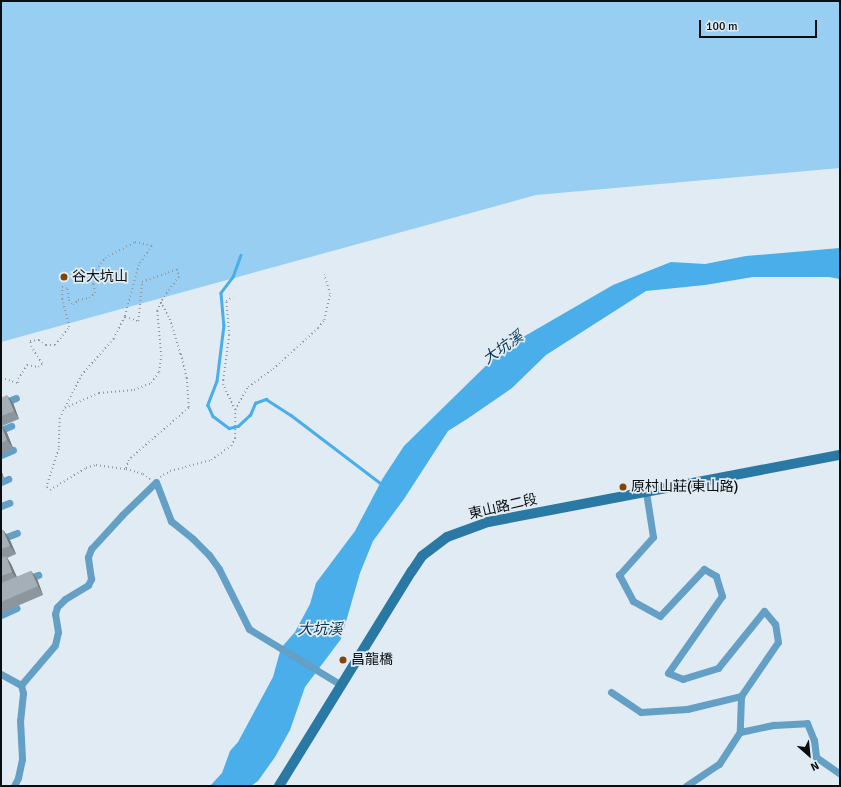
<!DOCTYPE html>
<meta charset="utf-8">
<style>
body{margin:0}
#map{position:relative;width:841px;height:787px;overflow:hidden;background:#e0ebf3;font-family:Signika,"Noto Sans TC",sans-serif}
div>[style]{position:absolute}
.green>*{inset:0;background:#97cef2}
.water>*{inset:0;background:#49aeea}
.stream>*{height:2.5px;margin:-1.25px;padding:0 1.25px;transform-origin:1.25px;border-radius:1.25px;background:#49aeea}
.path>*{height:1.5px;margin-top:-0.75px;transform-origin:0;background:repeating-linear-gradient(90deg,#90989e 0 1px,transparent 0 4px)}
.street>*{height:7px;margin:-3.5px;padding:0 3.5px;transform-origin:3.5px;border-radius:3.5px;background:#649fc5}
.secondary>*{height:10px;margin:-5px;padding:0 5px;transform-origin:5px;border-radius:5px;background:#2a78a4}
.wall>*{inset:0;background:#8e969d}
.shaded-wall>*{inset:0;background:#747a80}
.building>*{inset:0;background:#a5afb7}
.dots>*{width:11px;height:11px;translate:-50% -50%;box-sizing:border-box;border:2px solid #e0ebf3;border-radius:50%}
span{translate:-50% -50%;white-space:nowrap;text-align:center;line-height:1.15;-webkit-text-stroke:3.5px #e0ebf3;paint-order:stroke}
.poi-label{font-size:14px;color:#0b0e11}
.left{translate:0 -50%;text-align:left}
.street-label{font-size:14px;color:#0b0e11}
.water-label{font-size:15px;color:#08354d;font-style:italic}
.frame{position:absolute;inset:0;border:2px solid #0b0e11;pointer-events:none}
.north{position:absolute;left:789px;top:735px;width:40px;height:40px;-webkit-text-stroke:3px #e0ebf3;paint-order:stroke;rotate:153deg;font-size:11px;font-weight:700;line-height:16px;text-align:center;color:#0b0e11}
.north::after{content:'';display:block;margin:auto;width:14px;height:18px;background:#0b0e11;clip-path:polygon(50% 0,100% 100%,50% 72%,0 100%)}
.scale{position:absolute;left:699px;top:20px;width:118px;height:18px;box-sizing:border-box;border:2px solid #0b0e11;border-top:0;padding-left:5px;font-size:12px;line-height:14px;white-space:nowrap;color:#0b0e11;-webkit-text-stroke:3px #e0ebf3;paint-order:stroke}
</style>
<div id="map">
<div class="green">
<div style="clip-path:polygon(1px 1px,840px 1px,840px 168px,536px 195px,1px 342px)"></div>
</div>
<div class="water">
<div style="clip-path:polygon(840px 248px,840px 279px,829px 277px,753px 277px,705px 285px,646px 291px,546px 355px,512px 388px,467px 419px,448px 431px,404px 499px,373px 541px,360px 573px,341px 639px,305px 687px,290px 730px,275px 757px,258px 781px,251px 786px,210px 786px,222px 773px,230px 751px,238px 742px,273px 677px,281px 648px,295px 632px,310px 604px,316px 583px,355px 531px,383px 478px,404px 446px,504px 348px,613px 285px,671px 262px,705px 264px,746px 256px)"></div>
</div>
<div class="stream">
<div style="left:241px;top:255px;width:23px;rotate:110deg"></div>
<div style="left:233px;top:277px;width:20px;rotate:127deg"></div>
<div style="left:221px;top:293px;width:32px;rotate:85deg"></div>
<div style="left:224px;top:325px;width:56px;rotate:97.1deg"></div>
<div style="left:217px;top:381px;width:26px;rotate:111deg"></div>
<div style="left:208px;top:405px;width:12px;rotate:66deg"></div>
<div style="left:213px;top:416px;width:20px;rotate:37deg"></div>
<div style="left:229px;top:428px;width:9px;rotate:-13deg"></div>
<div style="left:238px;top:426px;width:16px;rotate:-43deg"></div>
<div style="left:250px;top:415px;width:13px;rotate:-67deg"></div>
<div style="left:255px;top:403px;width:12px;rotate:-20deg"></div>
<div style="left:266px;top:399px;width:30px;rotate:33deg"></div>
<div style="left:291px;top:415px;width:116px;rotate:37.3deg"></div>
</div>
<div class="path">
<div style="left:125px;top:317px;width:25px;rotate:117deg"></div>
<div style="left:114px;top:339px;width:48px;rotate:131.6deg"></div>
<div style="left:82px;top:375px;width:48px;rotate:117.1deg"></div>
<div style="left:60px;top:418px;width:31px;rotate:92deg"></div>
<div style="left:59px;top:449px;width:40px;rotate:108deg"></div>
<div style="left:47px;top:487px;width:4px;rotate:45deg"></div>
<div style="left:50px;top:490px;width:42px;rotate:-31.4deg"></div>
<div style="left:86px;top:468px;width:10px;rotate:-17deg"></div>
<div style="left:96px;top:465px;width:30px;rotate:8deg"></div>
<div style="left:1px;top:378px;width:18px;rotate:16deg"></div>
<div style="left:18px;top:383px;width:4px;rotate:-90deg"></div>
<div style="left:18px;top:379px;width:17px;rotate:-57deg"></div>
<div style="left:27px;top:365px;width:11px;rotate:10deg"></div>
<div style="left:38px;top:367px;width:5px;rotate:-37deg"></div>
<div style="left:42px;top:364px;width:20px;rotate:-123deg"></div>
<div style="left:31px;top:347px;width:6px;rotate:-99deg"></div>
<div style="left:30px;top:341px;width:9px;rotate:-6deg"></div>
<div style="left:39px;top:340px;width:9px;rotate:36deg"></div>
<div style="left:46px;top:345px;width:9px"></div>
<div style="left:55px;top:345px;width:23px;rotate:-52deg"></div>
<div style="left:69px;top:327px;width:29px;rotate:-104deg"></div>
<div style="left:62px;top:299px;width:12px;rotate:-90deg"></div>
<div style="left:62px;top:287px;width:6px;rotate:18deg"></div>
<div style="left:68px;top:289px;width:11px;rotate:85deg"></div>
<div style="left:69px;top:300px;width:6px;rotate:51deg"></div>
<div style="left:73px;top:305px;width:7px;rotate:-45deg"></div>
<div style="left:78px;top:300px;width:11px;rotate:-10deg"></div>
<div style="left:89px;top:298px;width:8px;rotate:-40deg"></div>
<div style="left:95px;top:293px;width:9px;rotate:-103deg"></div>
<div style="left:93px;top:284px;width:11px;rotate:-90deg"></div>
<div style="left:93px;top:273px;width:19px;rotate:-51deg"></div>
<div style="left:105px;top:258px;width:34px;rotate:-28deg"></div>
<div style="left:135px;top:242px;width:17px;rotate:13deg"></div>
<div style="left:152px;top:246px;width:23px;rotate:124deg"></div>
<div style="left:139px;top:265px;width:54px;rotate:105.1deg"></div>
<div style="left:125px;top:317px;width:14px;rotate:17deg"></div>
<div style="left:138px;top:321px;width:39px;rotate:-84deg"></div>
<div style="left:142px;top:282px;width:37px;rotate:-20deg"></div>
<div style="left:177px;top:269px;width:8px;rotate:76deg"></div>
<div style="left:179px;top:277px;width:31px;rotate:126deg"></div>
<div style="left:65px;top:408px;width:37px;rotate:-24deg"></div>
<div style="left:99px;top:393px;width:35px;rotate:-5deg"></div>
<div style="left:134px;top:390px;width:18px;rotate:-22deg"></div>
<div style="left:151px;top:383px;width:14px;rotate:-54deg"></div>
<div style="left:159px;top:372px;width:16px;rotate:-83deg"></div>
<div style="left:161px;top:356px;width:45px;rotate:-95.1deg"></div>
<div style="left:157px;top:311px;width:10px;rotate:-66deg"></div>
<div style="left:161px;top:302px;width:19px;rotate:62deg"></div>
<div style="left:170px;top:319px;width:37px;rotate:73deg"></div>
<div style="left:181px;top:354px;width:25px;rotate:76deg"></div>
<div style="left:187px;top:378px;width:30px;rotate:86deg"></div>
<div style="left:189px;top:408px;width:79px;rotate:139.1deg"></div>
<div style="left:129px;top:460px;width:9px;rotate:108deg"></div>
<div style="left:126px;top:469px;width:18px;rotate:16deg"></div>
<div style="left:143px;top:474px;width:9px;rotate:36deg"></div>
<div style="left:235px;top:410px;width:26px;rotate:-61deg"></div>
<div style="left:248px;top:387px;width:31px;rotate:-36deg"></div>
<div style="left:273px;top:369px;width:61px;rotate:-42.3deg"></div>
<div style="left:318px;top:328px;width:10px;rotate:-53deg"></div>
<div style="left:324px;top:320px;width:27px;rotate:-77deg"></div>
<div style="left:330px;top:294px;width:20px;rotate:-108deg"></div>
<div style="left:160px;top:477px;width:12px;rotate:-31deg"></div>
<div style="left:170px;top:471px;width:42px;rotate:-15deg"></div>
<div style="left:211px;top:460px;width:24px;rotate:-35deg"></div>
<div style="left:231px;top:446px;width:9px;rotate:-63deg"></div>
<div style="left:235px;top:438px;width:28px;rotate:-90deg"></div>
<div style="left:235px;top:410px;width:28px;rotate:-116deg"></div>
<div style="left:223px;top:385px;width:5px;rotate:-90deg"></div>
<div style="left:223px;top:380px;width:45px;rotate:-82.4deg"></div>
<div style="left:229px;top:335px;width:34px;rotate:-95deg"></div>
<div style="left:226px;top:301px;width:8px;rotate:-30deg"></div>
</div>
<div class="street">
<div style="left:1px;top:404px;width:16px;rotate:-22deg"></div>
<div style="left:1px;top:430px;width:11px;rotate:-22deg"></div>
<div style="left:1px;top:455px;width:13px;rotate:-23deg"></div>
<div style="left:1px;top:482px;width:8px;rotate:-23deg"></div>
<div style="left:1px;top:506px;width:9px;rotate:-21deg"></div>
<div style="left:1px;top:539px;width:17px;rotate:-21deg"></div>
<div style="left:27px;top:579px;width:12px;rotate:-20deg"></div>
<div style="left:1px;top:615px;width:17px;rotate:-24deg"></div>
<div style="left:1px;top:674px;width:23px;rotate:29deg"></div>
<div style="left:21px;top:685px;width:8px;rotate:76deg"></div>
<div style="left:23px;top:693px;width:27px;rotate:96deg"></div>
<div style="left:20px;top:720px;width:39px;rotate:87deg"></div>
<div style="left:22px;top:759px;width:19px;rotate:102deg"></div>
<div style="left:18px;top:778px;width:9px;rotate:117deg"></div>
<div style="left:21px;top:685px;width:52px;rotate:-49.6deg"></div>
<div style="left:55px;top:645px;width:13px;rotate:-77deg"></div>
<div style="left:58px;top:632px;width:18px;rotate:-99deg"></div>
<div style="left:55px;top:614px;width:7px;rotate:-74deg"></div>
<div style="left:57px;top:607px;width:11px;rotate:-45deg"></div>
<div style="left:65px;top:599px;width:27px;rotate:-31deg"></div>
<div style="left:88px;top:585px;width:7px;rotate:-63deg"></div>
<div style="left:91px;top:579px;width:22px;rotate:-98deg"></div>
<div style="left:88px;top:557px;width:9px;rotate:-69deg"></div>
<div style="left:91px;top:549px;width:46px;rotate:-47.6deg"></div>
<div style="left:122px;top:515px;width:47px;rotate:-44.1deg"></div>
<div style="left:156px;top:482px;width:42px;rotate:69deg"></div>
<div style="left:171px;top:521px;width:28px;rotate:39deg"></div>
<div style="left:193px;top:539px;width:23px;rotate:45deg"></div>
<div style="left:209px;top:555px;width:17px;rotate:54deg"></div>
<div style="left:219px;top:569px;width:67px;rotate:63.4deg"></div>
<div style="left:249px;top:629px;width:108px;rotate:31.3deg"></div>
<div style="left:611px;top:692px;width:36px;rotate:34deg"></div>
<div style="left:641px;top:712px;width:46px;rotate:-3.7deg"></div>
<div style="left:687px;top:709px;width:56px;rotate:-13.5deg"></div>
<div style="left:741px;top:696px;width:65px;rotate:-55.6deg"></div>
<div style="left:778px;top:642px;width:18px;rotate:-99deg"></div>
<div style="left:775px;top:624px;width:17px;rotate:-130deg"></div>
<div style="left:764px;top:611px;width:73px;rotate:128.9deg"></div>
<div style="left:718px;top:668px;width:37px;rotate:163deg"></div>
<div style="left:683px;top:679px;width:16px;rotate:-158deg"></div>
<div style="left:668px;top:673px;width:94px;rotate:-55deg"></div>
<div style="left:722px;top:596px;width:21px;rotate:-107deg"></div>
<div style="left:716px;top:576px;width:14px;rotate:-150deg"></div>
<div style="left:704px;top:569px;width:64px;rotate:133.1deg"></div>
<div style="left:660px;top:616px;width:31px;rotate:-151deg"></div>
<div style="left:633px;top:601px;width:30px;rotate:-118deg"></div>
<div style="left:619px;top:575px;width:51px;rotate:-48.2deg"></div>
<div style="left:653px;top:537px;width:46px;rotate:-98.8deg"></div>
<div style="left:741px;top:696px;width:36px;rotate:92deg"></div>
<div style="left:740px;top:732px;width:35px;rotate:-12deg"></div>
<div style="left:774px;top:725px;width:33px;rotate:-3deg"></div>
<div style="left:807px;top:723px;width:18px;rotate:68deg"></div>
<div style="left:814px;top:740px;width:17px;rotate:83deg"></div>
<div style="left:816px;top:757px;width:29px;rotate:35deg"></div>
<div style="left:686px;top:786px;width:40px;rotate:-34deg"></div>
<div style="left:719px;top:764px;width:38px;rotate:-57deg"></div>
</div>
<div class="secondary">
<div style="left:279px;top:786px;width:253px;rotate:-58.3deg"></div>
<div style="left:412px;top:571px;width:18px;rotate:-56deg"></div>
<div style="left:422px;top:556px;width:31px;rotate:-37deg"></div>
<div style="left:447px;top:537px;width:44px;rotate:-20.1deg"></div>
<div style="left:488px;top:522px;width:358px;rotate:-10.8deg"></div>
</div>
<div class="wall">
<div style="clip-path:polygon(1px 398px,13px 403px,19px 419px,2px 426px,7px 433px,13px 448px,1px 454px)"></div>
<div style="clip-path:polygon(1px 470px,4px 478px,1px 479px)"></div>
<div style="clip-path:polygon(3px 530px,9px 538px,16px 554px,7px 558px,11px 564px,17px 577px,31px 571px,37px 579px,43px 595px,1px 613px,1px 531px)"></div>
</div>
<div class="shaded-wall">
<div style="clip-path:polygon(7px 395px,13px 403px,19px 419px,14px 411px)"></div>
<div style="clip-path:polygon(1px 425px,7px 433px,13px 448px,7px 440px)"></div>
<div style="clip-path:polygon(1px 470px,4px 478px,1px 473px)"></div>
<div style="clip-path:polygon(3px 530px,9px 538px,16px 554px,10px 546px)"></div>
<div style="clip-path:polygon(6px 556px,11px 564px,18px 580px,12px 572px)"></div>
<div style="clip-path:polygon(31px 571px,37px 579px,43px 595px,38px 586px)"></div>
</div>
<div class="building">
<div style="clip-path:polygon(7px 395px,14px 411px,1px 416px,1px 398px)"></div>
<div style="clip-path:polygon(1px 425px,7px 440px,1px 443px)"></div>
<div style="clip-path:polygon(3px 530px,10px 546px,1px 549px,1px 531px)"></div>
<div style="clip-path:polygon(6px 556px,12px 572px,1px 576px,1px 558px)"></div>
<div style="clip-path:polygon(31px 571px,38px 586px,1px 602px,1px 583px)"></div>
</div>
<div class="dots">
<div style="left:64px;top:277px;background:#834503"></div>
<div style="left:623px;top:487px;background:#834503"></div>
<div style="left:343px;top:660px;background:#834503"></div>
</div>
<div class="poi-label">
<span class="left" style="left:72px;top:277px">谷大坑山</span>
<span class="left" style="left:631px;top:487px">原村山莊(東山路)</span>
<span class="left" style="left:351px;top:660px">昌龍橋</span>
</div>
<div class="street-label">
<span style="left:503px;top:507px;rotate:-13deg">東山路二段</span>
</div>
<div class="water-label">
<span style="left:503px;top:348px;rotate:-35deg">大坑溪</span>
<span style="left:320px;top:630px">大坑溪</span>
</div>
<div class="frame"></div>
<div class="north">N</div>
<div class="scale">100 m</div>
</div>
